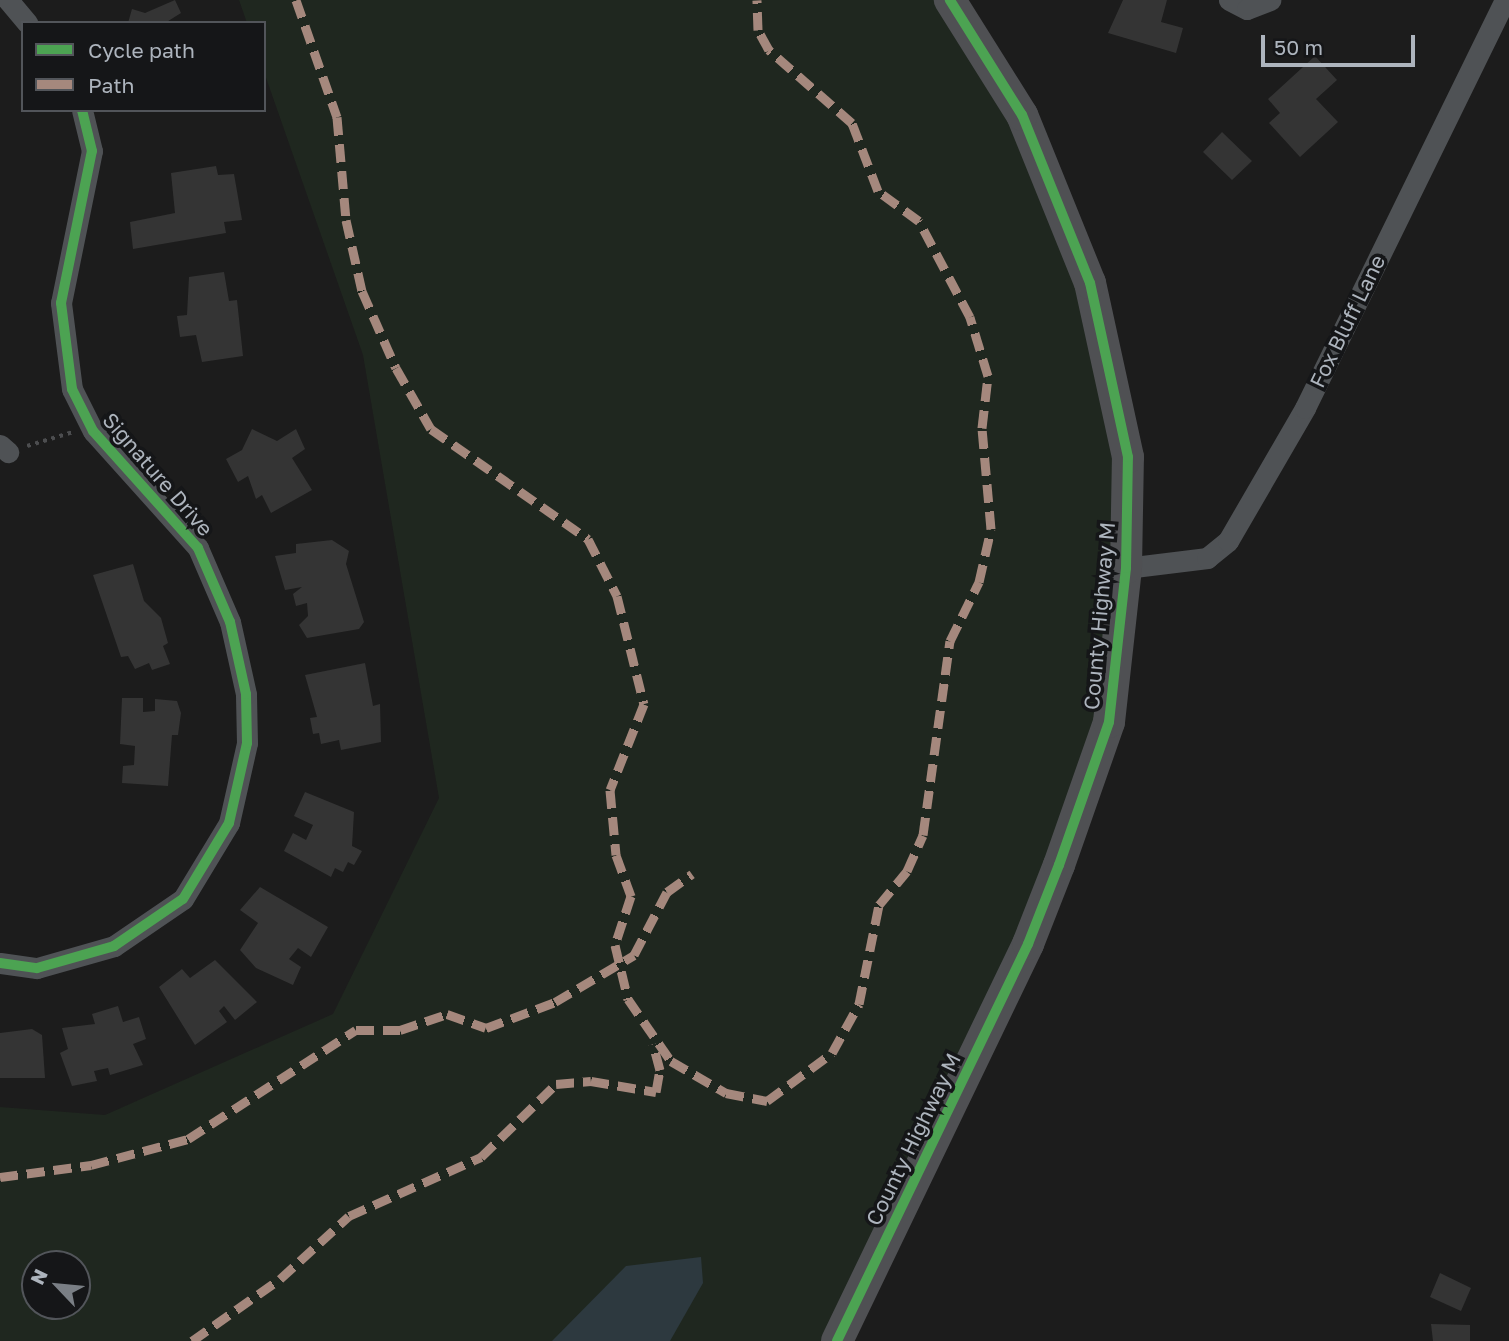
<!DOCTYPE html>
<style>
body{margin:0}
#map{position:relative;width:1509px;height:1341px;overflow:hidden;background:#1c1c1c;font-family:"Golos Text",sans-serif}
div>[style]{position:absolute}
.green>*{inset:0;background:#1f271f}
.water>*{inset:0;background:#2d393f}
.building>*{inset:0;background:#343434}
.path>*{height:3.5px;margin-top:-1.75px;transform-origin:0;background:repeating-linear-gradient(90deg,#4c4d4f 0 3.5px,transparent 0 8.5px)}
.minor>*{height:21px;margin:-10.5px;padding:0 10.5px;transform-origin:10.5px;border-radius:10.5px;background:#4f5255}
.secondary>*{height:32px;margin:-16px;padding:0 16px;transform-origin:16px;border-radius:16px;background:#4f5053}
.quiet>*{height:9px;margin-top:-4.5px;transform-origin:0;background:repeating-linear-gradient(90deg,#a5887d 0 18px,transparent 0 27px)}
.cycleway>*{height:10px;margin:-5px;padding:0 5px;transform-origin:5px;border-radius:5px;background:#4ca352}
span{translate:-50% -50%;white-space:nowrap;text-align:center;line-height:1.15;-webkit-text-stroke:7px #151618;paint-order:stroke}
.street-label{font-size:21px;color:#adb4bd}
.legend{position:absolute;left:21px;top:21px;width:245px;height:91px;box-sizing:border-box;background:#151618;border:2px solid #52555a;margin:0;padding:9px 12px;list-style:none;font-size:21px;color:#adb4bd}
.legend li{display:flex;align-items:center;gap:14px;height:35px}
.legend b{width:35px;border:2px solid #52555a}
.north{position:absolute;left:21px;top:1250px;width:70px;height:70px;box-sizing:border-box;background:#151618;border:2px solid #52555a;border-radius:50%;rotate:296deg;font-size:19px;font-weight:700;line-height:28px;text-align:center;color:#adb4bd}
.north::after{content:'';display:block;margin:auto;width:24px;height:32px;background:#7a7f85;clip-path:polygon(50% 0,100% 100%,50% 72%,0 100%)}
.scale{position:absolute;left:1261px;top:35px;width:154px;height:32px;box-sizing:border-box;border:4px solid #adb4bd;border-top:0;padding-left:9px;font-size:21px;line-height:24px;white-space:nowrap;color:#adb4bd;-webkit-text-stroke:5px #151618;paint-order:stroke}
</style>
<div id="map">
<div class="green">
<div style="clip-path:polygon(evenodd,239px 0,950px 0,1022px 115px,1128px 457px,1109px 722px,837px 1341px,0 1341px,0 1107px,105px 1115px,333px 1014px,439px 798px,363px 355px,264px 72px,264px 23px,247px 23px,239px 0,35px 1264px,77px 1264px,77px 1306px,35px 1306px,35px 1264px)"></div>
</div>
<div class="water">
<div style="clip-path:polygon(701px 1257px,703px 1283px,670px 1341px,552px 1341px,626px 1266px)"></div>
</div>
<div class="building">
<div style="clip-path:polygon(175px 0,181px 13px,165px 23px,128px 23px,132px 9px,145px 13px)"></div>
<div style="clip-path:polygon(1123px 0,1167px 0,1161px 22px,1183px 28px,1176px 53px,1108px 33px)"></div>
<div style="clip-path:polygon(1315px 56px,1337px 80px,1316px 99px,1338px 122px,1300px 157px,1269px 123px,1280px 113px,1268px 99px)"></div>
<div style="clip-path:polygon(1222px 132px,1252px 161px,1232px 180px,1203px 152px)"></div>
<div style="clip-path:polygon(216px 166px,218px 175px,234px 174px,242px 220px,224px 222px,226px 233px,133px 249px,130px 222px,175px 213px,171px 173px)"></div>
<div style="clip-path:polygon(224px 272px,229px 301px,237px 300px,243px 356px,202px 362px,196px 335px,180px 337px,177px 316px,187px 315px,189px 277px)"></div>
<div style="clip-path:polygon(252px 429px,277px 441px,296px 429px,305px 449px,292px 458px,312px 490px,271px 513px,262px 495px,256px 499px,248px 476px,238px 482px,226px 459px,242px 450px)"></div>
<div style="clip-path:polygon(332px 540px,349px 551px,346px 564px,364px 622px,359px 629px,307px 638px,299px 625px,308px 616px,307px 603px,296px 606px,293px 594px,302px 587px,285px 590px,275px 556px,296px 553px,296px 544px)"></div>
<div style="clip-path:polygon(133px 564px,144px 601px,161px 618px,168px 643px,163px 646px,170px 664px,152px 670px,149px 663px,135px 669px,128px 656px,121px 657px,93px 575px)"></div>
<div style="clip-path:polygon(365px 663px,373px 706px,380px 704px,381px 742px,341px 750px,339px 740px,321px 744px,319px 733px,313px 734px,310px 718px,317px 717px,305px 675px)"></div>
<div style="clip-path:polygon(122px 698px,143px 698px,143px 712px,155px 711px,155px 699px,177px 701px,181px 713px,178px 735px,172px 735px,168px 786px,122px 783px,123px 766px,134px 765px,135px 746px,120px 744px)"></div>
<div style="clip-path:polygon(305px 792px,354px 812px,352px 846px,362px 851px,354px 865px,348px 862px,343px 872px,335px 868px,331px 877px,284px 851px,293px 833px,306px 840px,313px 825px,294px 816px)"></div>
<div style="clip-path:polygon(260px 887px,328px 927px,311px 957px,298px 948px,289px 959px,301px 967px,293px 985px,256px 968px,240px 950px,258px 923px,240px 910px)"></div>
<div style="clip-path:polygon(215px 960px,257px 1002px,235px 1020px,224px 1006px,219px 1011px,227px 1022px,195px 1045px,159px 987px,182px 969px,190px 978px)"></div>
<div style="clip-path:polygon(118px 1006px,123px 1022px,139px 1017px,146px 1039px,133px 1044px,143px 1065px,110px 1075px,108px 1068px,94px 1071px,97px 1081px,72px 1086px,60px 1053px,68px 1049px,62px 1028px,95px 1024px,92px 1014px)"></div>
<div style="clip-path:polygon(32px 1029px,42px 1035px,45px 1078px,0 1078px,0 1033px)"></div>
<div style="clip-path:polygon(1440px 1273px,1471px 1288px,1461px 1311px,1430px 1297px)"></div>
<div style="clip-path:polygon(1431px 1324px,1470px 1325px,1470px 1341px,1433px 1341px)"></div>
</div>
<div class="path">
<div style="left:27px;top:446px;width:48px;rotate:-16.9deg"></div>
</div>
<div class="minor">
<div style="left:8px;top:0;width:30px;rotate:50deg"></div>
<div style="left:1229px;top:0;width:20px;rotate:27deg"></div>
<div style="left:1247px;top:9px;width:25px;rotate:-21deg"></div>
<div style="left:0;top:445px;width:11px;rotate:41deg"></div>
<div style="left:1126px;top:568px;width:82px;rotate:-7deg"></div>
<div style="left:1207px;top:558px;width:27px;rotate:-39deg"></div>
<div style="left:1228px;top:541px;width:154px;rotate:-59.9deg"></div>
<div style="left:1305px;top:408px;width:454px;rotate:-63.9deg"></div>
<div style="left:0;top:963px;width:37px;rotate:8deg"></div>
<div style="left:37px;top:968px;width:80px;rotate:-15.9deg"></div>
<div style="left:114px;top:946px;width:83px;rotate:-34.3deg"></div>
<div style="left:183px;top:899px;width:89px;rotate:-58.8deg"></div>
<div style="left:229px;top:823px;width:82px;rotate:-77.3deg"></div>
<div style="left:247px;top:743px;width:49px;rotate:-91.2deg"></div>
<div style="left:246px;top:694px;width:74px;rotate:-102.5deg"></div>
<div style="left:230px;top:622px;width:81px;rotate:-113.4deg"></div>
<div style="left:198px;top:548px;width:157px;rotate:-131.9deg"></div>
<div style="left:93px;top:431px;width:47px;rotate:-116.6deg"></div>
<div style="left:72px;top:389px;width:87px;rotate:-97.3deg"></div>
<div style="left:61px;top:303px;width:155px;rotate:-78.5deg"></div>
<div style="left:92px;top:151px;width:42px;rotate:-103.7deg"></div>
</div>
<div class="secondary">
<div style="left:837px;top:1341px;width:441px;rotate:-64.3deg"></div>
<div style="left:1028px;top:944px;width:85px;rotate:-68.6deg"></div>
<div style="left:1059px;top:865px;width:151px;rotate:-70.7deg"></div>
<div style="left:1109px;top:722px;width:155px;rotate:-83.7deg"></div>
<div style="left:1126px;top:568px;width:111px;rotate:-89deg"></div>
<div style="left:1128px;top:457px;width:178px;rotate:-102.3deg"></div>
<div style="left:1090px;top:283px;width:181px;rotate:-112deg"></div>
<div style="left:1022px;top:115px;width:136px;rotate:-122.1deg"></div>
</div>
<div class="quiet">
<div style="left:296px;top:0;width:124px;rotate:70.7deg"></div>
<div style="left:337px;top:117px;width:103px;rotate:85deg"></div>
<div style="left:346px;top:220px;width:73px;rotate:77.3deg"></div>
<div style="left:362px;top:291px;width:84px;rotate:66.2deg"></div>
<div style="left:396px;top:368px;width:70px;rotate:60.2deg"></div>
<div style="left:431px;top:429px;width:192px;rotate:35deg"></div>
<div style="left:588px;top:539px;width:64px;rotate:63deg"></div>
<div style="left:617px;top:596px;width:111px;rotate:76deg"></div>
<div style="left:644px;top:704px;width:92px;rotate:111.6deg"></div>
<div style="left:610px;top:790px;width:65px;rotate:84.7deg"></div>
<div style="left:616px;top:855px;width:44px;rotate:69.9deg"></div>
<div style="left:631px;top:896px;width:52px;rotate:108.1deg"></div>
<div style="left:615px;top:945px;width:56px;rotate:76.5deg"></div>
<div style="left:628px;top:999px;width:75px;rotate:55.3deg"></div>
<div style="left:671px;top:1061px;width:64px;rotate:30.2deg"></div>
<div style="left:726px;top:1093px;width:42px;rotate:11deg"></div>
<div style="left:767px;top:1101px;width:81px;rotate:-36.4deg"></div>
<div style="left:832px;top:1053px;width:56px;rotate:-61.1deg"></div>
<div style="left:859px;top:1004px;width:101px;rotate:-78.6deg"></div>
<div style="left:879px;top:905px;width:44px;rotate:-50.5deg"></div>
<div style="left:907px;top:871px;width:39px;rotate:-66deg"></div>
<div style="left:923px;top:835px;width:196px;rotate:-82.1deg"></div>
<div style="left:950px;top:641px;width:66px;rotate:-63.8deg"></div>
<div style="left:979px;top:582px;width:54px;rotate:-77.2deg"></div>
<div style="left:991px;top:529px;width:101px;rotate:-95.1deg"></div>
<div style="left:982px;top:428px;width:52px;rotate:-83.4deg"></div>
<div style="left:988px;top:376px;width:62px;rotate:-107deg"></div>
<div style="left:970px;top:317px;width:109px;rotate:-118deg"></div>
<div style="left:919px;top:221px;width:51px;rotate:-143.8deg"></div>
<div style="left:878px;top:191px;width:73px;rotate:-110.9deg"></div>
<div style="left:852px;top:123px;width:111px;rotate:-138.7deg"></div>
<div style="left:769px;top:50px;width:23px;rotate:-119deg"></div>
<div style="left:758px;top:30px;width:30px;rotate:-92deg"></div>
<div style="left:0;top:1177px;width:92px;rotate:-7.5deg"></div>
<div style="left:91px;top:1165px;width:100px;rotate:-15deg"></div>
<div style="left:188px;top:1139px;width:200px;rotate:-33deg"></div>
<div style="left:356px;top:1030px;width:44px"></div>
<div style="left:400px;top:1030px;width:50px;rotate:-18.8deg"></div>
<div style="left:447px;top:1014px;width:41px;rotate:19.7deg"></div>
<div style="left:486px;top:1028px;width:74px;rotate:-20.6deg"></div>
<div style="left:555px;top:1002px;width:92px;rotate:-30.7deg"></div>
<div style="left:634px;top:955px;width:71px;rotate:-62.4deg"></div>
<div style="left:667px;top:892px;width:31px;rotate:-36deg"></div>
<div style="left:192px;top:1341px;width:108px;rotate:-35.2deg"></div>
<div style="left:280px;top:1279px;width:93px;rotate:-42.4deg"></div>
<div style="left:349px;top:1216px;width:145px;rotate:-24.1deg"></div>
<div style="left:481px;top:1157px;width:105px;rotate:-44.2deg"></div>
<div style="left:556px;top:1084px;width:35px;rotate:-5deg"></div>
<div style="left:591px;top:1081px;width:66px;rotate:9.6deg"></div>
<div style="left:656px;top:1092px;width:22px;rotate:-80deg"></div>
<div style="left:660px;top:1070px;width:27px;rotate:-105deg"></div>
</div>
<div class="cycleway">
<div style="left:0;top:963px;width:37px;rotate:8deg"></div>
<div style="left:37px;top:968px;width:80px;rotate:-15.9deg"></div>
<div style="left:114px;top:946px;width:83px;rotate:-34.3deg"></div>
<div style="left:183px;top:899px;width:89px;rotate:-58.8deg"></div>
<div style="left:229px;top:823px;width:82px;rotate:-77.3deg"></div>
<div style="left:247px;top:743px;width:49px;rotate:-91.2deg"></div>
<div style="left:246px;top:694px;width:74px;rotate:-102.5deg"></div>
<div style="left:230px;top:622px;width:81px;rotate:-113.4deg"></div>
<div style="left:198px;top:548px;width:157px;rotate:-131.9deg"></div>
<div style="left:93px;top:431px;width:47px;rotate:-116.6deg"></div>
<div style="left:72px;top:389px;width:87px;rotate:-97.3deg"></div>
<div style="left:61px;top:303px;width:155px;rotate:-78.5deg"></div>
<div style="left:92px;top:151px;width:42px;rotate:-103.7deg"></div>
<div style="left:837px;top:1341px;width:441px;rotate:-64.3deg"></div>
<div style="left:1028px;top:944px;width:85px;rotate:-68.6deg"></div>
<div style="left:1059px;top:865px;width:151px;rotate:-70.7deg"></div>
<div style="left:1109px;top:722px;width:155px;rotate:-83.7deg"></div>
<div style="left:1126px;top:568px;width:111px;rotate:-89deg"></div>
<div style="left:1128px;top:457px;width:178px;rotate:-102.3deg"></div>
<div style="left:1090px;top:283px;width:181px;rotate:-112deg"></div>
<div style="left:1022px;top:115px;width:136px;rotate:-122.1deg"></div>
</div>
<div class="street-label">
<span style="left:1347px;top:321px;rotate:-64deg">Fox Bluff Lane</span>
<span style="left:158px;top:474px;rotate:49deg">Signature Drive</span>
<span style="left:1099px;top:616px;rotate:-85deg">County Highway M</span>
<span style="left:913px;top:1139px;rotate:-64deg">County Highway M</span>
</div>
<ul class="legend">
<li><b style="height:9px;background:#4ca352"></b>Cycle path</li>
<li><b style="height:9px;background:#a5887d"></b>Path</li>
</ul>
<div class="north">N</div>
<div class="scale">50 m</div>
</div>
